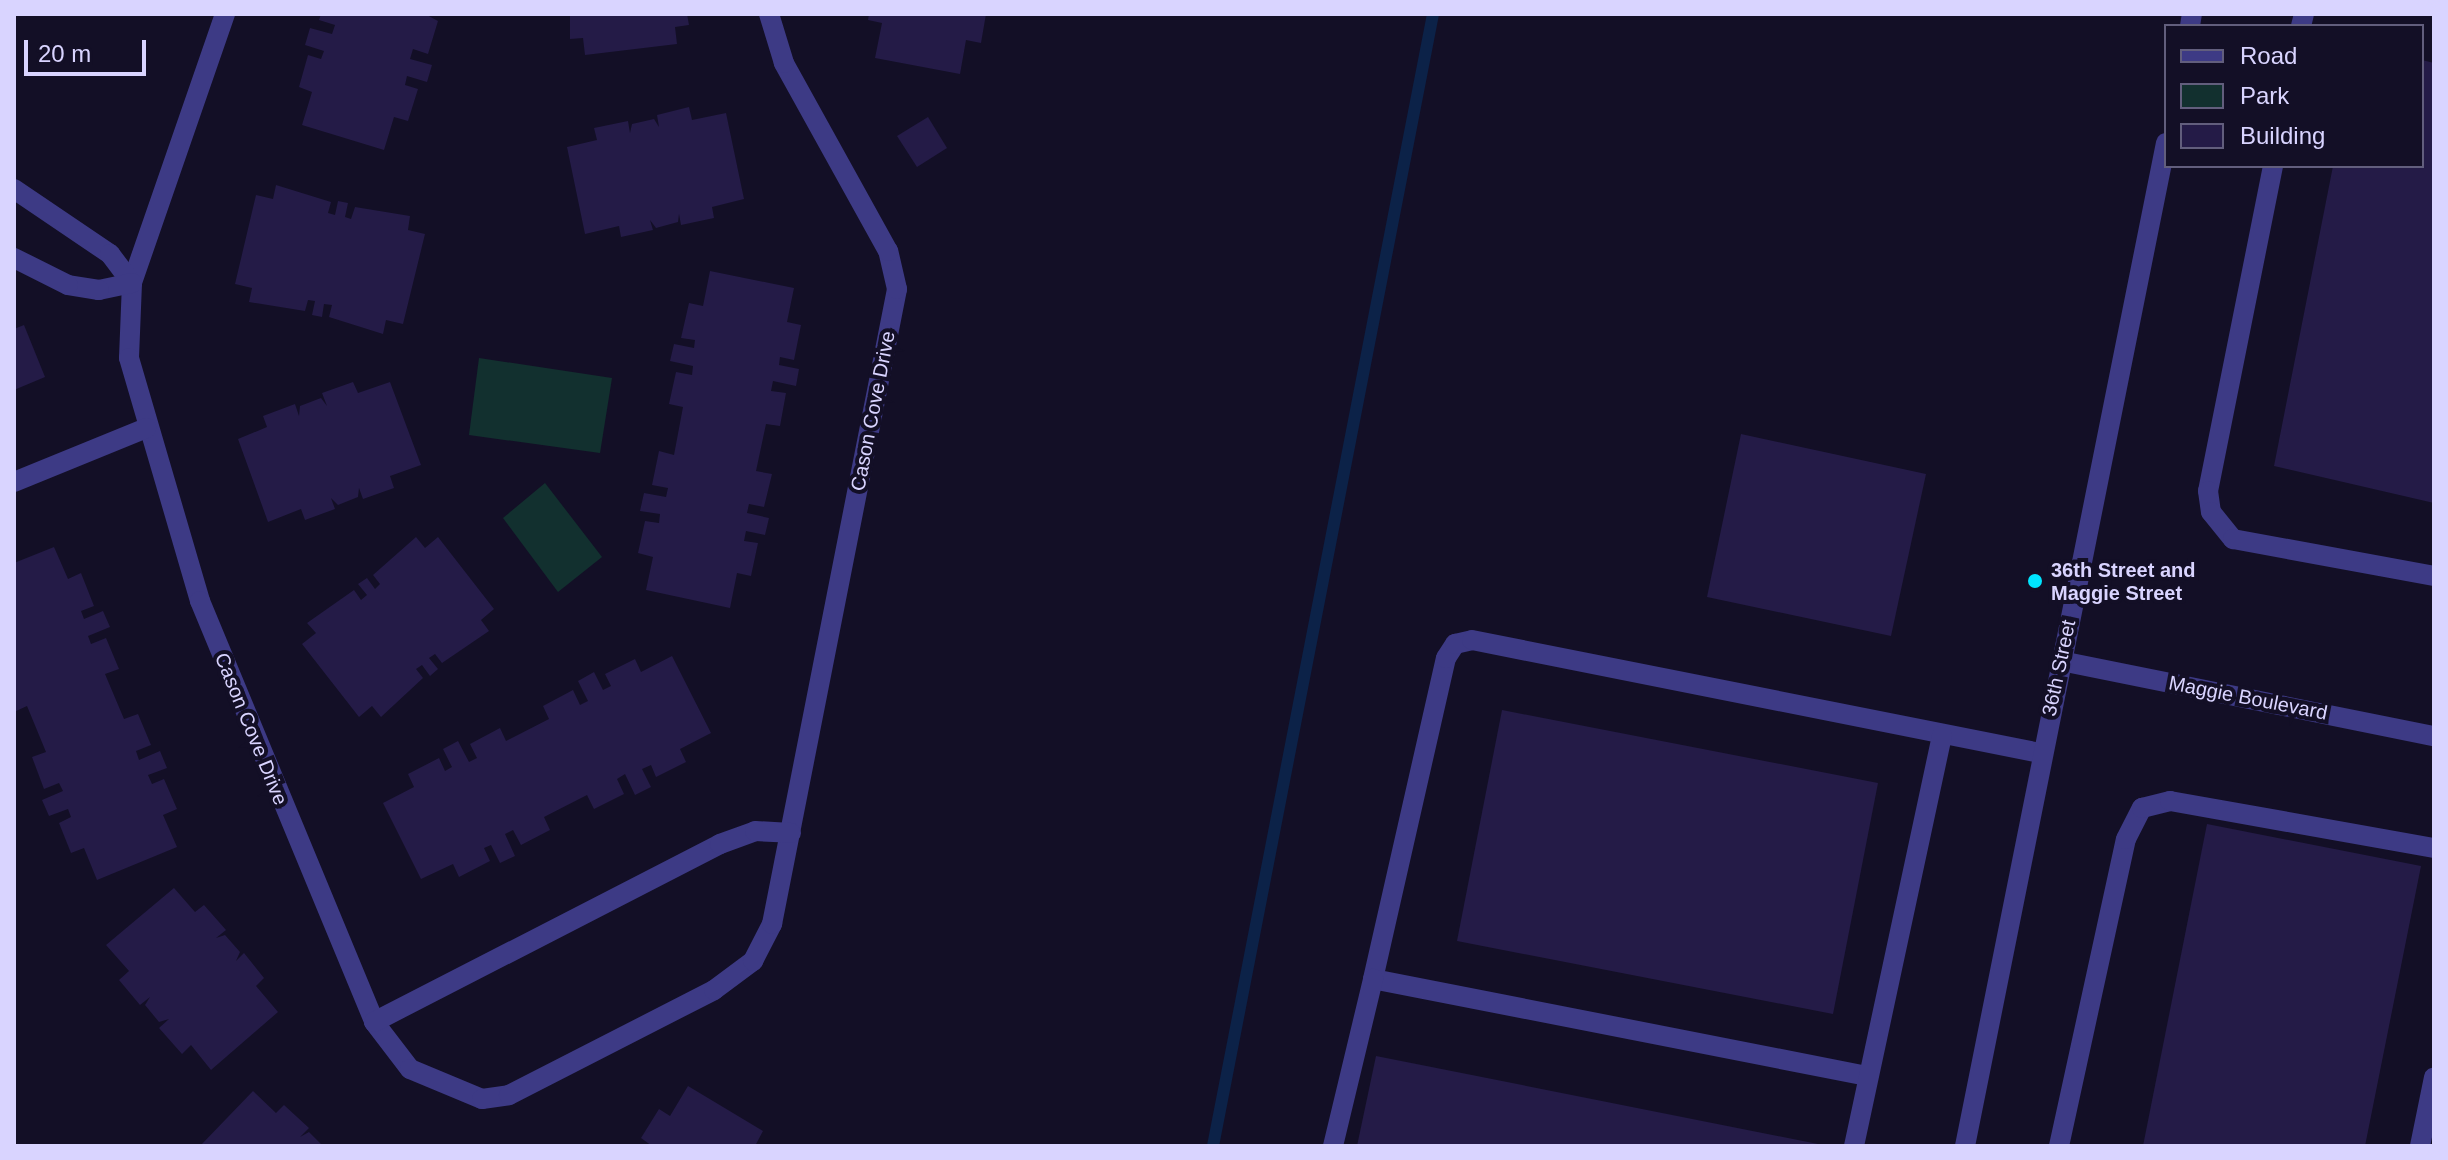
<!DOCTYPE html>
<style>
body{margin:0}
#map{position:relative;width:2448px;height:1160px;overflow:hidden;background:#130f26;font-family:Helvetica,sans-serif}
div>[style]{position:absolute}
.green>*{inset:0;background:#12302f}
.stream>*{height:12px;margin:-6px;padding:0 6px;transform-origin:6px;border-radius:6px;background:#0c2248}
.building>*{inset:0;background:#241b47}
.lane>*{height:20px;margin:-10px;padding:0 10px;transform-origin:10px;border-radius:10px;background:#3d3a85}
.street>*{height:20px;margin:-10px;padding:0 10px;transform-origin:10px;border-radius:10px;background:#3d3a85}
.dots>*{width:22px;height:22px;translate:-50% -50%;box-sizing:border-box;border:4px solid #130f26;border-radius:50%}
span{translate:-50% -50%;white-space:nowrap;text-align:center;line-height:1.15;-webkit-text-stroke:8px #130f26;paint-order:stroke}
.street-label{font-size:20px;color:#d9d4ff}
.poi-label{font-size:20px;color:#d9d4ff;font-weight:700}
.left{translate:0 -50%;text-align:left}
.frame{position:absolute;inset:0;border:16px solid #d9d4ff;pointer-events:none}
.legend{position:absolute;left:2164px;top:24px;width:260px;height:144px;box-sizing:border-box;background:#130f26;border:2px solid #625e7d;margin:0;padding:10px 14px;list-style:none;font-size:24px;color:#d9d4ff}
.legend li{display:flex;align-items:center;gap:16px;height:40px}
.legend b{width:40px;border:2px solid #625e7d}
.scale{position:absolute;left:24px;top:40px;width:122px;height:36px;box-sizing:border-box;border:4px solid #d9d4ff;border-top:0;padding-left:10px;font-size:24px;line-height:28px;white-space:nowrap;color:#d9d4ff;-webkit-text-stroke:6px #130f26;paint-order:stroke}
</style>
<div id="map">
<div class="green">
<div style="clip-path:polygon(479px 358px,612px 378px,600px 453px,469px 435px)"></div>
<div style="clip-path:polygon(545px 483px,602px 557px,558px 592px,503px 518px)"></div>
</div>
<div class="stream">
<div style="left:1213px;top:1146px;width:1153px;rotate:-79deg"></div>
</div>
<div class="building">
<div style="clip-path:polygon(321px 14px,425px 14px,438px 21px,428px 54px,413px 49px,410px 59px,432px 65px,427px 82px,407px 76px,405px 85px,418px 89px,408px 121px,394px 117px,384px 150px,302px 125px,312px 92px,299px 87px,308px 55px,321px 59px,324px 51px,305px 45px,310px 28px,332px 34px,335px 25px,319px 20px)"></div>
<div style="clip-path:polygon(570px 14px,687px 14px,689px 25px,675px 27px,677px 44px,585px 55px,583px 38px,570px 39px)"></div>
<div style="clip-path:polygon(869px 14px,986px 14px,981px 43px,966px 40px,960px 74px,875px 58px,882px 23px,868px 20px)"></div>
<div style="clip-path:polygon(2422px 60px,2434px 63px,2434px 503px,2274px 466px,2333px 166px,2422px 166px)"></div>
<div style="clip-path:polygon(689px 107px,692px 120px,726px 113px,744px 199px,712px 207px,714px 218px,681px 225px,679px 214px,678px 222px,656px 228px,650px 220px,653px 230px,621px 237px,619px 226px,585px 234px,567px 147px,597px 140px,594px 128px,628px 121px,630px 133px,632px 124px,654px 119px,659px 127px,657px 115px)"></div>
<div style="clip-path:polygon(928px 117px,947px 148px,917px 167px,897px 136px)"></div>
<div style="clip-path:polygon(276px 185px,331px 202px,328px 213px,335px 215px,338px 201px,348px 203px,345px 217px,351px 219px,355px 207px,410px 216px,408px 230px,425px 234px,403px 324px,386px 320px,383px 334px,329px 317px,332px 305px,324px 304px,322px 317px,312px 315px,315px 301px,308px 300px,305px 311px,249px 302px,252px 288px,235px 284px,256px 195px,273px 199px)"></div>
<div style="clip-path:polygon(710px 271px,794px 288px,787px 322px,801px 325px,794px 360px,780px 357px,779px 365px,799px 369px,796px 386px,773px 381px,771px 391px,786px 393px,780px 426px,766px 424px,756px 471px,772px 474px,764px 507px,749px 504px,747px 513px,769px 518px,765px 535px,746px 531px,744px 541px,758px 543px,751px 576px,737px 573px,730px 608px,646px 590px,653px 557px,638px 553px,645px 521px,659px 523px,660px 514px,640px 511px,644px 493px,666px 497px,668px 488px,652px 485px,659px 451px,674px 455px,683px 407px,669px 404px,676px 372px,692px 375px,693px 366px,670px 361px,674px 344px,694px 348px,695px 340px,681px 338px,689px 303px,703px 306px)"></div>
<div style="clip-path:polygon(24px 325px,45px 377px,14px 390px,14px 329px)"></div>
<div style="clip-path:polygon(353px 382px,358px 393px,390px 382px,421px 465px,390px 476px,394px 488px,363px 499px,359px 488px,358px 497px,338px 505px,331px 498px,335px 509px,305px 520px,301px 509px,268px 522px,238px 439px,267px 427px,263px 416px,295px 404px,299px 416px,300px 406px,321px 398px,327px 406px,322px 393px)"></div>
<div style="clip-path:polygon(1741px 434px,1926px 474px,1891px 636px,1707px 597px)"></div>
<div style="clip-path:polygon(416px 537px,425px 548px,438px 537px,494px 609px,481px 620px,489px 631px,442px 663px,435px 654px,429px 658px,438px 669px,430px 676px,422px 665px,416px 669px,423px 678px,381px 717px,372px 706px,359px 717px,302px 644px,316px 633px,307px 623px,354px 590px,361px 600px,367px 595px,358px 584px,367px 578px,375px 589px,380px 584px,373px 575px)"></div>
<div style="clip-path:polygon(54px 547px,68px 579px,81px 573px,94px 606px,81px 611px,84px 619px,103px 611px,110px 627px,88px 636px,91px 644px,106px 638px,119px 669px,105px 674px,124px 719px,138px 714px,151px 745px,136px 751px,139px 760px,160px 751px,167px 768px,148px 775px,152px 784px,164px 779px,177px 809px,163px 815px,177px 847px,97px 880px,84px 848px,71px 853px,59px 823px,71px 817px,68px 809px,49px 816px,42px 800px,63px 791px,59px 783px,44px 789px,32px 757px,46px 752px,27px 706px,14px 712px,14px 563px)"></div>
<div style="clip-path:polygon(672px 656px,711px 733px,680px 749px,686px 762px,656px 777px,651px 765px,642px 769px,651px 787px,635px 795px,625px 774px,617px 779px,624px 794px,594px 809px,587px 795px,544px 817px,550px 830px,521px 845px,513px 830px,505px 834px,515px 856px,500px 863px,491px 845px,484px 848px,490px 861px,459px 877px,453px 864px,421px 879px,383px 803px,414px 787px,408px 774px,439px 758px,445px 771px,452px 767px,443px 749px,458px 741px,469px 762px,477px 758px,470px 744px,500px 728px,506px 741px,549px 719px,543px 706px,573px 690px,580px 705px,588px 701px,578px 681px,594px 672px,603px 690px,611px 686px,605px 674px,635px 659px,641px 672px)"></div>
<div style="clip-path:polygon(1502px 710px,1878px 783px,1833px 1014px,1457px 941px)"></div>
<div style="clip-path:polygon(2207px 824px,2421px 866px,2365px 1146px,2143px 1146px)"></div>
<div style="clip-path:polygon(174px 888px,195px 912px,204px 905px,226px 930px,216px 938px,225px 935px,240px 952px,236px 961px,244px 953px,264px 978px,256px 986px,278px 1012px,211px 1070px,191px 1045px,182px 1054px,159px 1028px,169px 1019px,159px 1022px,145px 1005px,150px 997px,140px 1005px,119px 980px,129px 971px,106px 945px)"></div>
<div style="clip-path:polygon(1376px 1056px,1823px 1145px,1823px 1146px,1357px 1146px)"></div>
<div style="clip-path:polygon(688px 1086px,763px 1131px,755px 1146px,652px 1146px,641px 1138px,659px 1109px,670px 1116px)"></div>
<div style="clip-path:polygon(253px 1091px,276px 1113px,284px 1105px,309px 1128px,300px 1137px,309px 1132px,323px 1146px,200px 1146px)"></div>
</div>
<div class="lane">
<div style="left:225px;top:14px;width:285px;rotate:109.1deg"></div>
<div style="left:132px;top:283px;width:75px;rotate:92.3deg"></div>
<div style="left:129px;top:358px;width:253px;rotate:73.7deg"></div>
<div style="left:200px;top:601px;width:456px;rotate:67.5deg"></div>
<div style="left:374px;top:1022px;width:59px;rotate:52.5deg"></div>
<div style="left:410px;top:1069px;width:78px;rotate:22.6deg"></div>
<div style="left:482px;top:1099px;width:27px;rotate:-8deg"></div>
<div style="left:509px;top:1095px;width:230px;rotate:-27.1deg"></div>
<div style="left:714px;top:990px;width:49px;rotate:-36.6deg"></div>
<div style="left:753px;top:961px;width:42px;rotate:-62.8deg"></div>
<div style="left:772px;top:924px;width:647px;rotate:-78.86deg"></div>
<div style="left:897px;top:289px;width:39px;rotate:-103deg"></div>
<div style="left:888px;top:251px;width:215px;rotate:-119deg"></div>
<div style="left:784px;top:63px;width:51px;rotate:-107deg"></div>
<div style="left:2301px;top:26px;width:12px;rotate:-76deg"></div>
<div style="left:2273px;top:166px;width:331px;rotate:101.3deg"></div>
<div style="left:2208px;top:491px;width:21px;rotate:82deg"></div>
<div style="left:2211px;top:512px;width:35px;rotate:51deg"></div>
<div style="left:2233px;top:539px;width:204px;rotate:10.4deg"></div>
<div style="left:14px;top:189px;width:116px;rotate:34.1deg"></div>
<div style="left:110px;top:254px;width:36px;rotate:53deg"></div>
<div style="left:132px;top:283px;width:34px;rotate:168deg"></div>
<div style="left:99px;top:290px;width:31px;rotate:-171deg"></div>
<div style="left:68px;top:285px;width:60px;rotate:-153.4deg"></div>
<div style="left:14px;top:482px;width:143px;rotate:-22.2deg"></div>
<div style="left:374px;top:1022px;width:389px;rotate:-27.2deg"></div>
<div style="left:720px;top:844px;width:37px;rotate:-20deg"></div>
<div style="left:755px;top:831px;width:36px;rotate:3deg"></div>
<div style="left:1867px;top:1076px;width:503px;rotate:-168.89deg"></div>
<div style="left:1373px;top:979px;width:329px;rotate:-77.2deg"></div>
<div style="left:1446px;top:658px;width:17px;rotate:-57deg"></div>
<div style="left:1455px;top:644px;width:17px;rotate:-13deg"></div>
<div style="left:1472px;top:640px;width:579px;rotate:11.25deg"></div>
<div style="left:1333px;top:1146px;width:172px;rotate:-76.5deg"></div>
<div style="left:1854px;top:1146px;width:420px;rotate:-77.9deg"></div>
<div style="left:2059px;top:1146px;width:314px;rotate:-77.7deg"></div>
<div style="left:2126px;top:839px;width:35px;rotate:-63deg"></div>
<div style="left:2142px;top:808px;width:29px;rotate:-14deg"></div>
<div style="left:2170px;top:801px;width:268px;rotate:10.1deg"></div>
<div style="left:2420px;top:1146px;width:70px;rotate:-78.5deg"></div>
</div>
<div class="street">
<div style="left:2190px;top:26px;width:12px;rotate:-81deg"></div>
<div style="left:2061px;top:661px;width:380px;rotate:11.4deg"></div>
<div style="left:1965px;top:1146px;width:1023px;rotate:-78.67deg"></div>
</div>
<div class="dots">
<div style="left:2035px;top:581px;background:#00e5ff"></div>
</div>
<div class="street-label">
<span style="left:873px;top:411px;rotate:-79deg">Cason Cove Drive</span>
<span style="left:2059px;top:668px;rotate:-78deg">36th Street</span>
<span style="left:2248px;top:698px;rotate:11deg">Maggie Boulevard</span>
<span style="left:251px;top:729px;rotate:68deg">Cason Cove Drive</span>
</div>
<div class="poi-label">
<span class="left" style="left:2051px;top:582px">36th Street and<br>Maggie Street</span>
</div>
<div class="frame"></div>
<ul class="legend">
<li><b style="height:10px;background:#3d3a85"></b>Road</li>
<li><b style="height:22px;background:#12302f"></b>Park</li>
<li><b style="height:22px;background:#241b47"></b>Building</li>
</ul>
<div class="scale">20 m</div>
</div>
